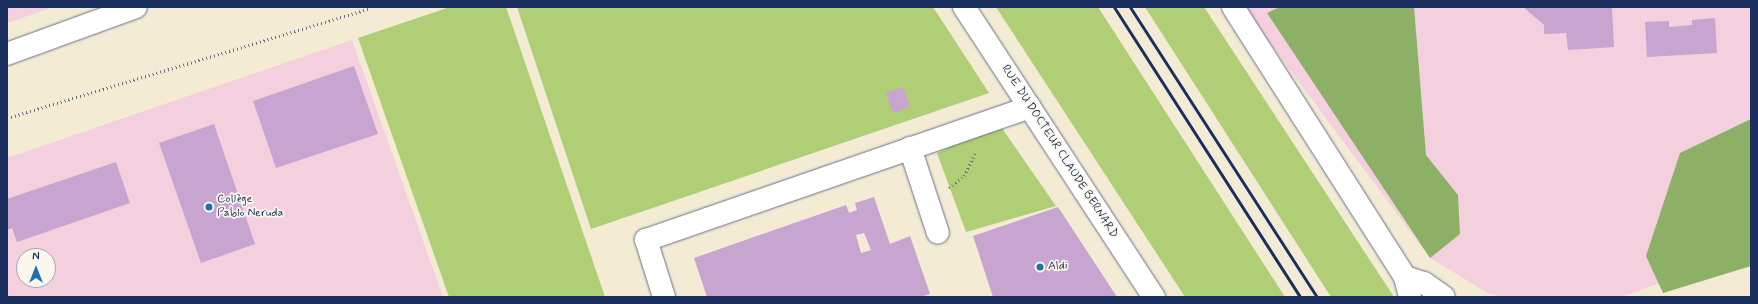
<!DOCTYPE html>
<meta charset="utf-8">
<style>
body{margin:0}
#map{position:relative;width:1758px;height:304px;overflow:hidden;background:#f3ebd4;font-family:Mynerve,sans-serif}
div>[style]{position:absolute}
.built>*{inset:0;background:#f4cfdd}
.green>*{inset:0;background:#b0ce75}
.forest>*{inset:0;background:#8cb166}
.building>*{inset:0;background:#c7a5d0}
.path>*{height:2.5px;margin-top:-1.25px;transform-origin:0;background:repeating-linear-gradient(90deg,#677187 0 1px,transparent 0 4px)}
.roads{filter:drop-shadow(0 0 1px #677187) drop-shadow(0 0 1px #677187)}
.minor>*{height:22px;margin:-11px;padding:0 11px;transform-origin:11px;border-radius:11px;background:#fff}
.rail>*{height:3px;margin:-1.5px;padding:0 1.5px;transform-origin:1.5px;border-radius:1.5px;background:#1b2f5e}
.dots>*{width:11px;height:11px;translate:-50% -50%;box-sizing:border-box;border:2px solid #fbf7ec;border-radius:50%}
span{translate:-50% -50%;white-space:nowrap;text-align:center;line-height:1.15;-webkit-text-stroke:3.5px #fbf7ec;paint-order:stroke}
.street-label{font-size:12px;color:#1b2f5e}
.poi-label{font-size:12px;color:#1b2f5e}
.left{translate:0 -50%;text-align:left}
.frame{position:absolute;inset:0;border:8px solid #1b2f5e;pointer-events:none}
.north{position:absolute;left:16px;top:248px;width:40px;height:40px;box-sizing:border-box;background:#fbf7ec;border:1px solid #a1a7b3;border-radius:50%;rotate:0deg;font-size:11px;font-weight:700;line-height:16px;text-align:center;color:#1b2f5e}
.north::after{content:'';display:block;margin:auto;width:14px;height:18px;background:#1f6fb2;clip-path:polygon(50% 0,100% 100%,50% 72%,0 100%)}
</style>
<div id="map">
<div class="built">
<div style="clip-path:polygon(7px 7px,54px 7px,7px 23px)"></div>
<div style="clip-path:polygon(1243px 7px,1751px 7px,1751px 250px,1621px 297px,1502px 297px,1488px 293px,1430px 258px)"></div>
<div style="clip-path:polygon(evenodd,352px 40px,443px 297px,7px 297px,7px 158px,352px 40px,24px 256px,48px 256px,48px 280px,24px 280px,24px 256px)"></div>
</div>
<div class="green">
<div style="clip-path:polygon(450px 7px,506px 7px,605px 297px,449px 297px,358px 38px)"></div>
<div style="clip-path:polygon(517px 7px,933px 7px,989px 93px,591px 229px)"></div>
<div style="clip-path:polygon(996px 7px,1098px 7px,1285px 297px,1185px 297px)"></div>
<div style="clip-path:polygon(1145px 7px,1204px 7px,1394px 297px,1331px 297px)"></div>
<div style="clip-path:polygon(999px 124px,1056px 206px,966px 232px,937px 153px)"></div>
</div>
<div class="forest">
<div style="clip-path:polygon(1280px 7px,1414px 7px,1426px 155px,1458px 195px,1460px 234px,1430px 258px,1267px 13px)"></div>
<div style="clip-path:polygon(1751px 119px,1751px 266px,1663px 293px,1646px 256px,1680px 153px)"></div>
</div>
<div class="building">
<div style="clip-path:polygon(1523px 7px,1612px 7px,1614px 47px,1568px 50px,1566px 33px,1544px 34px,1544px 25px)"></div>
<div style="clip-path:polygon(1715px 18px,1717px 53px,1647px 57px,1645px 22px,1669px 21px,1669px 27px,1692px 25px,1692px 20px)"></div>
<div style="clip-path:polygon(354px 66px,378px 134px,276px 168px,253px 101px)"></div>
<div style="clip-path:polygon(903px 87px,910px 107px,893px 113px,886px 93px)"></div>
<div style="clip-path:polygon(214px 124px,255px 244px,201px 263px,159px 143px)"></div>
<div style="clip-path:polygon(116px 162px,130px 203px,17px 242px,12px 228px,7px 230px,7px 199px)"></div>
<div style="clip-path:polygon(evenodd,874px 197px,890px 244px,910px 236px,930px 294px,921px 297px,707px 297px,694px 258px,846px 205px,849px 213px,857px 210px,855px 203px,874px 197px,864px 233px,871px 250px,861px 253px,856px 235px,864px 233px)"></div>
<div style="clip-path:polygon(1058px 207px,1117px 297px,993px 297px,973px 236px)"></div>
</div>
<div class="path">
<div style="left:7px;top:118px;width:378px;rotate:-16.8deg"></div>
<div style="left:949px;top:188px;width:19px;rotate:-39deg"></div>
<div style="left:964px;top:176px;width:25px;rotate:-64deg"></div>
</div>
<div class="roads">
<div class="minor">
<div style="left:964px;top:7px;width:347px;rotate:56.8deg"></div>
<div style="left:1233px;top:7px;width:320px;rotate:57.5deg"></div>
<div style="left:1405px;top:277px;width:21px;rotate:76deg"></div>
<div style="left:7px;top:54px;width:137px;rotate:-20deg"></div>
<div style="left:910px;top:148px;width:89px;rotate:71.8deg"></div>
<div style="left:1405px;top:277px;width:20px;rotate:18deg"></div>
<div style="left:1424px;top:283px;width:24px;rotate:35deg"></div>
<div style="left:664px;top:297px;width:60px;rotate:-107.5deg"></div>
<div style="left:646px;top:240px;width:406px;rotate:-19.1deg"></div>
</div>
</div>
<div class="rail">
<div style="left:1114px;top:7px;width:345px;rotate:57.3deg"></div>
<div style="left:1130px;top:7px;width:345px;rotate:57.2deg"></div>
</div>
<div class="dots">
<div style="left:209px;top:207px;background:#1f6fb2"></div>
<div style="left:1040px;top:267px;background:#1f6fb2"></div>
</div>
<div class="street-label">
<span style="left:1059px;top:152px;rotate:57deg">RUE DU DOCTEUR CLAUDE BERNARD</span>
</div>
<div class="poi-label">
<span class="left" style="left:217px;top:207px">Collège<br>Pablo Neruda</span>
<span class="left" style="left:1048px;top:267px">Aldi</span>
</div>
<div class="frame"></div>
<div class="north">N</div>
</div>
